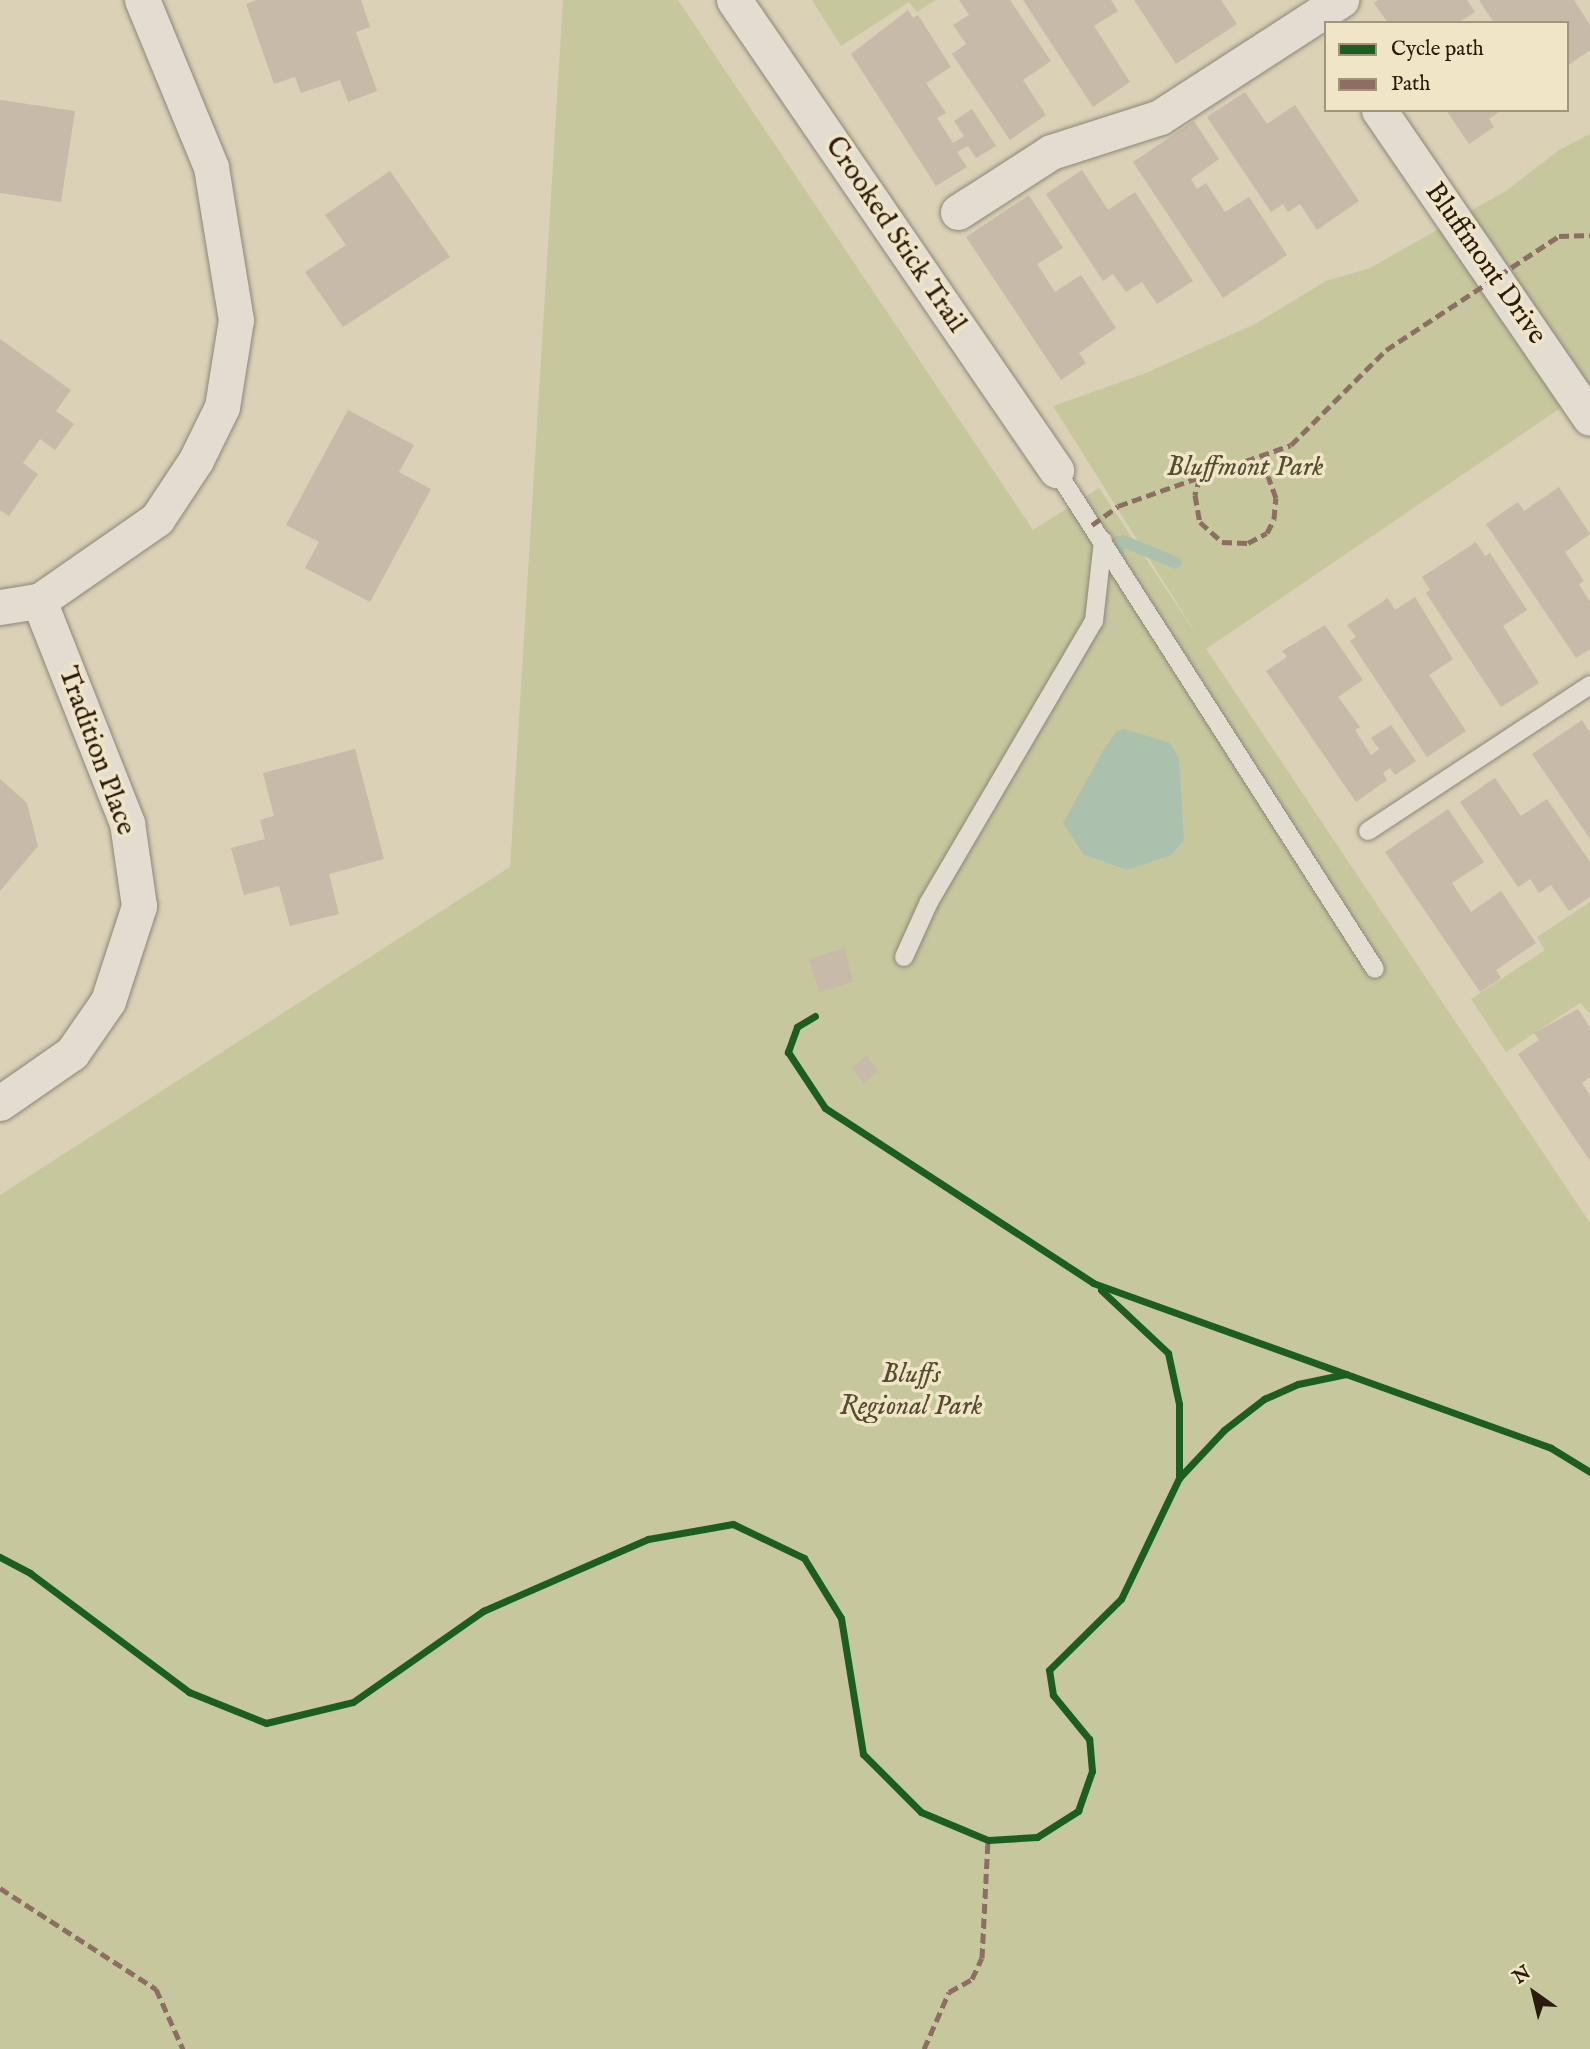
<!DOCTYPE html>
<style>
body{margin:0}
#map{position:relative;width:1590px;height:2049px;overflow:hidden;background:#dad1b7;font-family:"IM FELL English",serif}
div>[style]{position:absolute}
.green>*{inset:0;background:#c6c79d}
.water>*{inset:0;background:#abc1ae}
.stream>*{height:12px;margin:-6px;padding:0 6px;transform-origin:6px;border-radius:6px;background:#abc1ae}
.building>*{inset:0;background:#c7baa8}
.roads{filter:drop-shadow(0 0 2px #8c8676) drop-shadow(0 0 2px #8c8676)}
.lane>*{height:18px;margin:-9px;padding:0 9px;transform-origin:9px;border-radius:9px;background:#e2ddd0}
.street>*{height:35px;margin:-17.5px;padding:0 17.5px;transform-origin:17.5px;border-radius:17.5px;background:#e2ddd0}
.quiet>*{height:5px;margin-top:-2.5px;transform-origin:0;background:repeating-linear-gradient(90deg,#8d6e63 0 10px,transparent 0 15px)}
.cycleway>*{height:7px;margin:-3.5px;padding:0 3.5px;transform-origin:3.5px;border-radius:3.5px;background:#1b5e20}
span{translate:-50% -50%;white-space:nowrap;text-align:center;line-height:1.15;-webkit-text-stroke:7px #f0e6c7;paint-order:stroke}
.street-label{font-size:28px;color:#2b1b0c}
.park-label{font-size:28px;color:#554c31;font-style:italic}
.legend{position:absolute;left:1324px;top:21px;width:245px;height:91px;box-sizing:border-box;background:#f0e6c7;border:2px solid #a1957c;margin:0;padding:9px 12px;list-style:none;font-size:21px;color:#2b1b0c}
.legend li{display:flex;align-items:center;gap:14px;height:35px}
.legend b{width:35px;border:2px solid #a1957c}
.north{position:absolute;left:1499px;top:1958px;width:70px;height:70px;-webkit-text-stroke:5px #f0e6c7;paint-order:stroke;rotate:326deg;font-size:19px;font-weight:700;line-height:28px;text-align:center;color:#2b1b0c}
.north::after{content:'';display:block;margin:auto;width:24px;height:32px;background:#2b1b0c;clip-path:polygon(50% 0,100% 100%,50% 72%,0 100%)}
</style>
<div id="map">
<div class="green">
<div style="clip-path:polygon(563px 0,678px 0,1033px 530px,1099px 488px,1202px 643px,1053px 406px,1146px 373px,1255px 324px,1326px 281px,1370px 268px,1506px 191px,1559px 150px,1590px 134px,1590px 388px,1206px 649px,1590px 1223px,1590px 2049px,0 2049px,0 1195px,510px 867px)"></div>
<div style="clip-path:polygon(812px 0,936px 0,917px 12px,909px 2px,841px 46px)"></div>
<div style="clip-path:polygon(1590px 902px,1590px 1014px,1580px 1003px,1506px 1052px,1471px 999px,1545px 950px,1537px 937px)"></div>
</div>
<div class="water">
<div style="clip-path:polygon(1125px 729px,1170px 743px,1179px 759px,1184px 840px,1171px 855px,1127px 870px,1083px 854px,1063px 823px,1104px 749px,1117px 731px)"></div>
</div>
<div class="stream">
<div style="left:1118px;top:552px;width:10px;rotate:-90deg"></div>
<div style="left:1118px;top:542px;width:5px;rotate:-11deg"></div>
<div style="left:1123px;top:541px;width:57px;rotate:22.5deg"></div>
</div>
<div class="building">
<div style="clip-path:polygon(257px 0,361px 0,370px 27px,356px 32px,377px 91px,348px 102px,340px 80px,301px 93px,295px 77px,274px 84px,246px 4px)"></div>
<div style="clip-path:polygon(959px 0,1010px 0,1051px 61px,1023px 80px,1046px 115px,1010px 140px,952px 54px,966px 44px,953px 25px,969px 15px)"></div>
<div style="clip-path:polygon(1023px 0,1111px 0,1118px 11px,1094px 26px,1130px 82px,1093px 107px)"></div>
<div style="clip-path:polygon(1134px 0,1221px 0,1237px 24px,1176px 64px)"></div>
<div style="clip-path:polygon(1378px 0,1467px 0,1475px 12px,1458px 23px,1388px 23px,1374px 3px)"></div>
<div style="clip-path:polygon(1479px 0,1574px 0,1590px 25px,1590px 50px,1567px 66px,1567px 23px,1494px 23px)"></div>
<div style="clip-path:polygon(908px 10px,913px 18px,918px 15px,951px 67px,926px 83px,946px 113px,937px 118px,953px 143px,964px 136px,954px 121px,972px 109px,996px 146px,976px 158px,968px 146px,957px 152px,967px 167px,936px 186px,851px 54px)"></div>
<div style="clip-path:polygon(1245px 92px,1267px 124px,1295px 105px,1359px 201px,1317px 230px,1300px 204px,1288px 212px,1283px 204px,1271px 212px,1207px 117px)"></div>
<div style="clip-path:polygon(0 100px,75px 111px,61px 202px,0 193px)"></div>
<div style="clip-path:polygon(1446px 110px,1502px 110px,1489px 119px,1494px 127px,1469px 144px)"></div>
<div style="clip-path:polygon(1194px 121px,1219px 159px,1191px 179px,1197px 189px,1206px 183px,1225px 212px,1249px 197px,1287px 255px,1223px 298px,1133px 162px)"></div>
<div style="clip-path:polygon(1082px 170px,1108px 210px,1135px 192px,1193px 281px,1157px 304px,1142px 282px,1126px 292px,1113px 274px,1103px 281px,1046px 194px)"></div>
<div style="clip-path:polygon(390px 171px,450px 257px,343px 327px,305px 272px,346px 245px,325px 215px)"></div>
<div style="clip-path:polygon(1029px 195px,1063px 248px,1037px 264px,1055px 292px,1081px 275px,1116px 328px,1079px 353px,1086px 363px,1061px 380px,966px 237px)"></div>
<div style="clip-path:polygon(0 339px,71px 390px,56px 411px,74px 424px,55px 450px,40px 439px,23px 463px,38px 474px,9px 516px,0 510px)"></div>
<div style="clip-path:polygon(348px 410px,414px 445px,399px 472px,431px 489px,370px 602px,305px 568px,319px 542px,286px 525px)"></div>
<div style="clip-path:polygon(1559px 487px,1590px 534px,1565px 552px,1584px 581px,1579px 584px,1590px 602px,1590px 649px,1576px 658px,1486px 524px,1518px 502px,1524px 511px)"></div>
<div style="clip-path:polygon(1476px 542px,1485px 556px,1490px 553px,1527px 610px,1503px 626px,1539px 683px,1501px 707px,1426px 593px,1430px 590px,1422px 577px)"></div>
<div style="clip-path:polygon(1415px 597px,1453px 659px,1429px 675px,1466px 731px,1427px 757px,1350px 641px,1356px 637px,1347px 625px,1388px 598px,1395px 610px)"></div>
<div style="clip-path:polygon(1325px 625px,1363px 680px,1338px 697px,1360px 727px,1355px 730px,1371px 755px,1379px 749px,1371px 738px,1391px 725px,1416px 761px,1395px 775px,1390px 768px,1383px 773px,1387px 780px,1356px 802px,1266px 671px,1287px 657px,1282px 651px)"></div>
<div style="clip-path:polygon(1582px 720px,1590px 733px,1590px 839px,1532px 754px)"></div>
<div style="clip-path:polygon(355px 749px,384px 859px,329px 874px,339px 914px,290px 926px,279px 886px,244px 895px,231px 848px,265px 839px,260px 820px,274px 816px,263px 773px)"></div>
<div style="clip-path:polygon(1495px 778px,1521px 816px,1547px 799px,1590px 862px,1590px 897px,1569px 911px,1551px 885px,1539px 893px,1530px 879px,1518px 887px,1460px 802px)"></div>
<div style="clip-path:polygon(0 779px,27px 803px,38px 846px,0 891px)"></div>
<div style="clip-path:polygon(1448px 809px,1484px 862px,1452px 883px,1471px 912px,1501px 891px,1536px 943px,1496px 970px,1501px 978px,1480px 992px,1385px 852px)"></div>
<div style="clip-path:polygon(844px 948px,853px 982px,819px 992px,809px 959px)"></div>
<div style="clip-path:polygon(1578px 1009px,1590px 1028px,1590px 1077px,1582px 1083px,1590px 1095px,1590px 1161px,1518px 1054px,1539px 1040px,1534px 1033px)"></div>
<div style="clip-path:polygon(866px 1056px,878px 1071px,864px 1083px,852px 1068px)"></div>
</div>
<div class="roads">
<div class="lane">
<div style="left:1056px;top:470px;width:592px;rotate:57.41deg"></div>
<div style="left:1368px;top:831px;width:266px;rotate:-33.3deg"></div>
<div style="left:904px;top:957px;width:60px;rotate:-65.6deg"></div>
<div style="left:929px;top:902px;width:326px;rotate:-59.6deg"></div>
<div style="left:1094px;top:621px;width:81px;rotate:-83.6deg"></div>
</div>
<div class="street">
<div style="left:734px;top:0;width:570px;rotate:55.58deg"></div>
<div style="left:1379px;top:110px;width:373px;rotate:55.6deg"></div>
<div style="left:958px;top:212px;width:111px;rotate:-32.8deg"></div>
<div style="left:1051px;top:152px;width:114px;rotate:-17.8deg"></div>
<div style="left:1160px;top:117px;width:216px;rotate:-32.9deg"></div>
<div style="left:0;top:607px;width:39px;rotate:-9deg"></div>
<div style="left:39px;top:601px;width:144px;rotate:-34.8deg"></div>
<div style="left:157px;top:519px;width:71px;rotate:-56.5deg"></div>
<div style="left:196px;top:460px;width:59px;rotate:-63.9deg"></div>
<div style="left:222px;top:407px;width:88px;rotate:-80.9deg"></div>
<div style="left:236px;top:320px;width:155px;rotate:-99.3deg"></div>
<div style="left:211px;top:167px;width:181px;rotate:-112.4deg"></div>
<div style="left:0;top:1103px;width:88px;rotate:-34.8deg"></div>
<div style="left:72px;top:1053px;width:63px;rotate:-55.3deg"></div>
<div style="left:108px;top:1001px;width:100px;rotate:-71.9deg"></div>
<div style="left:139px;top:906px;width:84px;rotate:-98.2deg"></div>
<div style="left:127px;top:823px;width:239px;rotate:-111.6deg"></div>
</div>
</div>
<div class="quiet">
<div style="left:1200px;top:477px;width:19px;rotate:106deg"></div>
<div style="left:1195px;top:495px;width:27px;rotate:80deg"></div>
<div style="left:1200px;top:522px;width:30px;rotate:42deg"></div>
<div style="left:1222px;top:542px;width:26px;rotate:2deg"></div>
<div style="left:1248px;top:543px;width:21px;rotate:-28deg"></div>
<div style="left:1267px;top:533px;width:16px;rotate:-63deg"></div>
<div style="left:1274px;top:519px;width:21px;rotate:-85deg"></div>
<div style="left:1276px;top:498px;width:23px;rotate:-110deg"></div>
<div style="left:1268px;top:476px;width:28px;rotate:-148deg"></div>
<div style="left:1092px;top:525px;width:32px;rotate:-36deg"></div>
<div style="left:1118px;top:506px;width:183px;rotate:-19.4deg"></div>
<div style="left:1291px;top:445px;width:134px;rotate:-45deg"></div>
<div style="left:1386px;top:350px;width:207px;rotate:-33.4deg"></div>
<div style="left:1559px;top:236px;width:31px;rotate:-2deg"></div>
<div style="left:0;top:1888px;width:186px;rotate:32.9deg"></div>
<div style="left:156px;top:1989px;width:66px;rotate:65.8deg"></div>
<div style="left:924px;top:2049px;width:62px;rotate:-66.3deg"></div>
<div style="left:949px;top:1992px;width:26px;rotate:-29deg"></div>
<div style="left:972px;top:1979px;width:23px;rotate:-65deg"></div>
<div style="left:982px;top:1958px;width:118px;rotate:-87.1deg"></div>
</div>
<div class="cycleway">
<div style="left:815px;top:1016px;width:21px;rotate:149deg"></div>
<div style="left:797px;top:1027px;width:27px;rotate:110deg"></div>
<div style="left:788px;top:1052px;width:67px;rotate:56.5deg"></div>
<div style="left:825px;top:1108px;width:320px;rotate:33.1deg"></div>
<div style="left:1093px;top:1283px;width:269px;rotate:19.8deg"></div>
<div style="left:1101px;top:1290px;width:92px;rotate:43.2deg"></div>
<div style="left:1168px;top:1353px;width:52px;rotate:77.8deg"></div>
<div style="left:1179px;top:1404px;width:74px;rotate:90deg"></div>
<div style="left:0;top:1557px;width:34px;rotate:28deg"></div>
<div style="left:30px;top:1573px;width:199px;rotate:36.8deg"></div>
<div style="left:189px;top:1692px;width:83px;rotate:21.9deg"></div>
<div style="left:266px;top:1723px;width:89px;rotate:-13.6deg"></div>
<div style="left:353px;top:1702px;width:159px;rotate:-35deg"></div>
<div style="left:483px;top:1611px;width:180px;rotate:-23.6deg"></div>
<div style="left:648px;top:1539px;width:86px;rotate:-10deg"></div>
<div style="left:733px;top:1524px;width:79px;rotate:25.6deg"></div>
<div style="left:804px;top:1558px;width:70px;rotate:58.3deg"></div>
<div style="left:841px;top:1618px;width:138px;rotate:80.8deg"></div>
<div style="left:863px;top:1754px;width:82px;rotate:45deg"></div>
<div style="left:921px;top:1812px;width:73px;rotate:22.7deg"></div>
<div style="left:988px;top:1840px;width:49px;rotate:-3.5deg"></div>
<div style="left:1037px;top:1837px;width:49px;rotate:-32.4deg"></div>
<div style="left:1078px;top:1811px;width:42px;rotate:-70.7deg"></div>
<div style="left:1092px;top:1771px;width:32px;rotate:-95deg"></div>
<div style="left:1089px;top:1739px;width:57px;rotate:-129.3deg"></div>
<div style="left:1053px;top:1695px;width:25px;rotate:-99deg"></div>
<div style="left:1049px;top:1670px;width:101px;rotate:-44.6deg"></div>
<div style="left:1121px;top:1599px;width:134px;rotate:-64.4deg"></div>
<div style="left:1179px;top:1478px;width:66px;rotate:-46.8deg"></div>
<div style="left:1224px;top:1430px;width:51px;rotate:-37.8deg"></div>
<div style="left:1264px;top:1399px;width:37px;rotate:-24deg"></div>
<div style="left:1298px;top:1384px;width:49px;rotate:-11.8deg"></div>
<div style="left:1346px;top:1374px;width:218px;rotate:19.8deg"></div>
<div style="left:1551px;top:1448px;width:46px;rotate:31.6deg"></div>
</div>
<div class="street-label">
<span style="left:895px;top:235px;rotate:56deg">Crooked Stick Trail</span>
<span style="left:1485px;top:264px;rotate:55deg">Bluffmont Drive</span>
<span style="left:96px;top:751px;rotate:70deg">Tradition Place</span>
</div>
<div class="park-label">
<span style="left:1245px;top:468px">Bluffmont Park</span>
<span style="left:911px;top:1391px">Bluffs<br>Regional Park</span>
</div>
<ul class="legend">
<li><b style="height:9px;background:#1b5e20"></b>Cycle path</li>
<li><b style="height:9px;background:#8d6e63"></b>Path</li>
</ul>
<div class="north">N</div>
</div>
